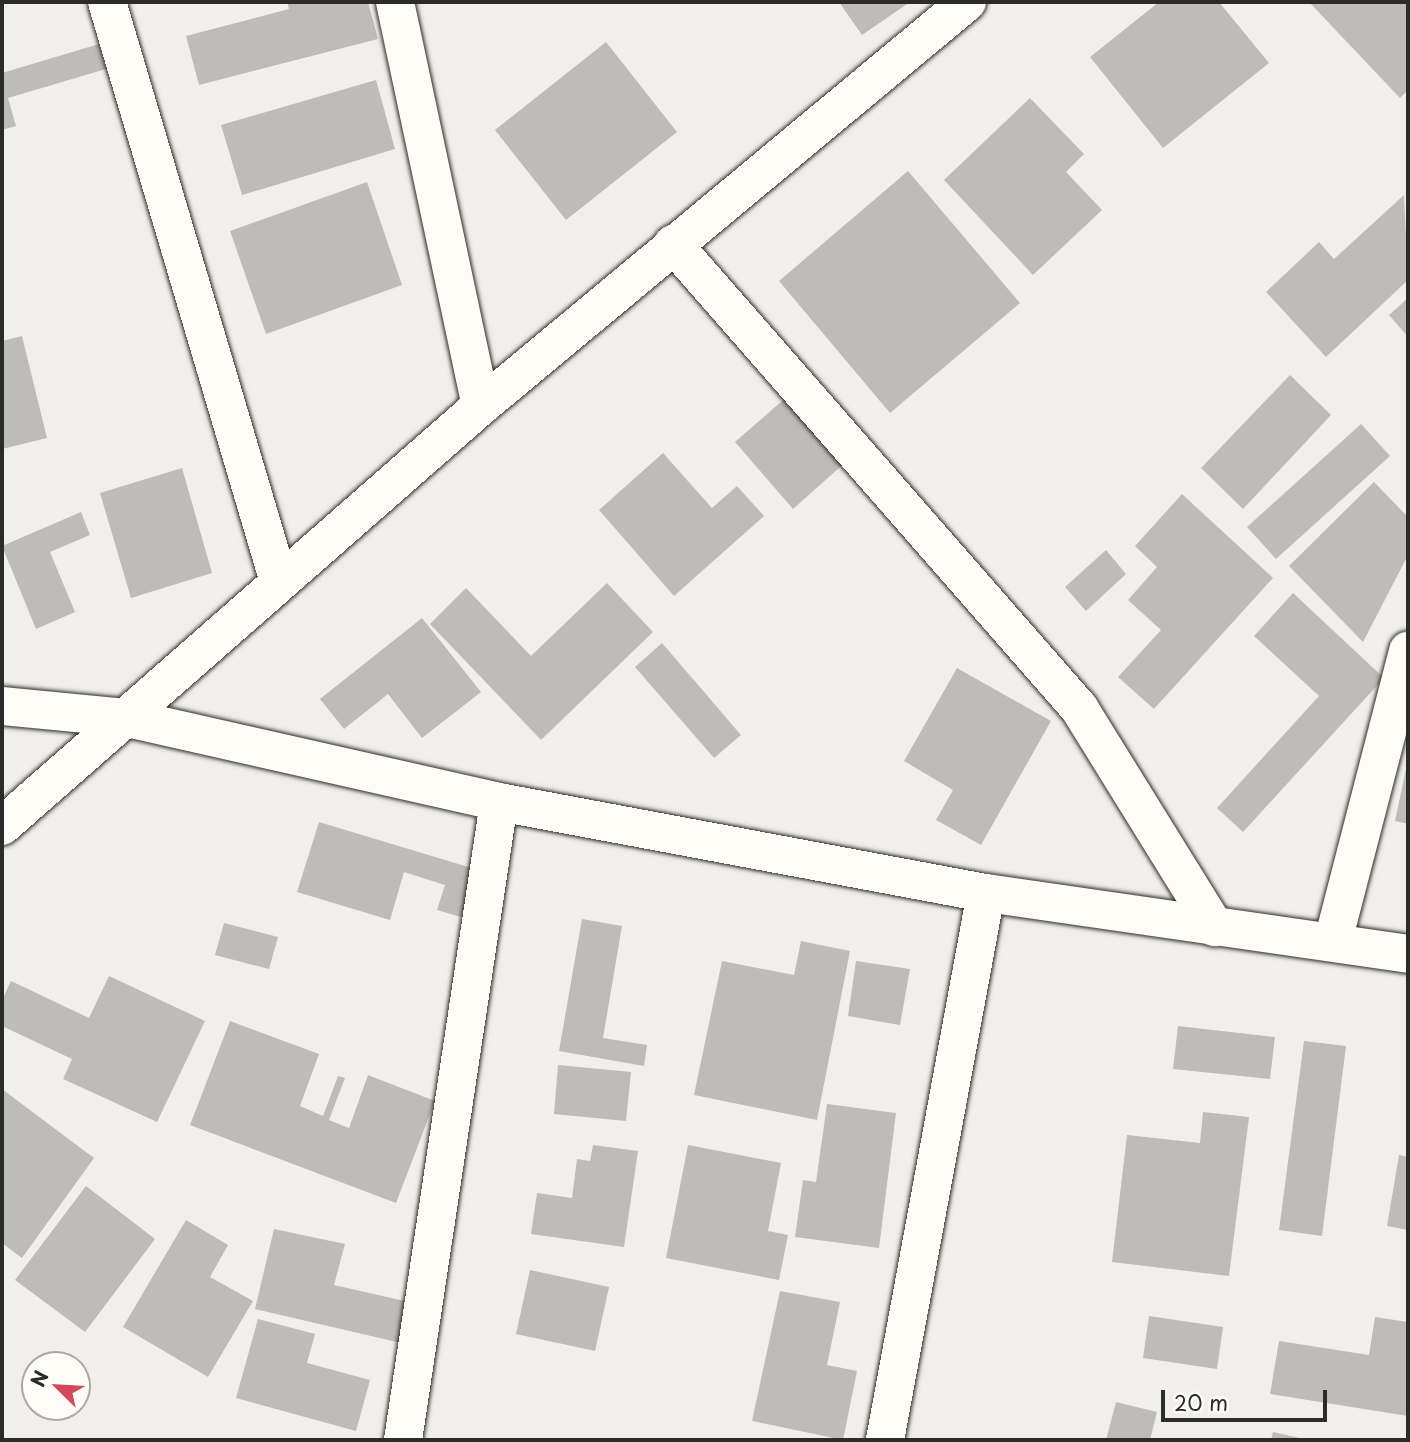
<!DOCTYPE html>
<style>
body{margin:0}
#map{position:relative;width:1410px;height:1442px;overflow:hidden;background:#f0efeb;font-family:"Playpen Sans",sans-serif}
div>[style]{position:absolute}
.building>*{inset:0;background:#bdbcb8}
.roads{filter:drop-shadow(0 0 2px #2b2b2b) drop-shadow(0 0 2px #2b2b2b)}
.minor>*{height:38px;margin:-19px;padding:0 19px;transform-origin:19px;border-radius:19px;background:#fdfcf7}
span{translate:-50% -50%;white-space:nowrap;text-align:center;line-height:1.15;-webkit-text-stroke:5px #fdfcf7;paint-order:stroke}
.frame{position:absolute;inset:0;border:4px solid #2b2b2b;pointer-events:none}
.north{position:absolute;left:21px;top:1351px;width:70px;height:70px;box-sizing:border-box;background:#fdfcf7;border:2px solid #a9a8a5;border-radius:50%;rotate:294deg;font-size:19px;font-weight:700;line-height:28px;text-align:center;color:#2b2b2b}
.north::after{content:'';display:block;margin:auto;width:24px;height:32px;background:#d1495b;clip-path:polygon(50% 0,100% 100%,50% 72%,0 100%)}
.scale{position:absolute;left:1161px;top:1390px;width:166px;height:32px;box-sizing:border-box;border:4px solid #2b2b2b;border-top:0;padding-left:9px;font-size:21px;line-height:24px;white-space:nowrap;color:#2b2b2b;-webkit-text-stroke:5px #fdfcf7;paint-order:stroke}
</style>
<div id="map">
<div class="building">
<div style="clip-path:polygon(287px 2px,368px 2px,378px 39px,199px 85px,186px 36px,289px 9px)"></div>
<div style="clip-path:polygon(839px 2px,910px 2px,862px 35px)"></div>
<div style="clip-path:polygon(1159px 2px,1219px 2px,1269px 63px,1163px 148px,1090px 57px)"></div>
<div style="clip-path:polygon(1309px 2px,1408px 2px,1408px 90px,1400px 98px)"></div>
<div style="clip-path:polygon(606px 42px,677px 132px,566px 220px,495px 130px)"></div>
<div style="clip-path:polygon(99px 44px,106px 69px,8px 98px,16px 126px,2px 130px,2px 73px)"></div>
<div style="clip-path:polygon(376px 80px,395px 149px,242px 195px,221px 125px)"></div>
<div style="clip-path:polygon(1030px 98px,1084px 154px,1066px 172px,1102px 210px,1033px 275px,944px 180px)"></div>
<div style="clip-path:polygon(908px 171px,1020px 303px,890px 413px,779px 281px)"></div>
<div style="clip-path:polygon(367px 182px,402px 285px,266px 334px,230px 231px)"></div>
<div style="clip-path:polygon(1404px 195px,1408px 280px,1326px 357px,1266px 292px,1319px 242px,1334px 259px)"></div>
<div style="clip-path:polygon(1408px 298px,1408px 337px,1389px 315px)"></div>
<div style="clip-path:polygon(22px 336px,47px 438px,2px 449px,2px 341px)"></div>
<div style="clip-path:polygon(1290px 375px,1331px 415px,1243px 509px,1201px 468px)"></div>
<div style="clip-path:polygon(790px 394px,848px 460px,793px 509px,735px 442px)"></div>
<div style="clip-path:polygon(1361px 424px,1390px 456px,1276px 559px,1247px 527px)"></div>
<div style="clip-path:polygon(663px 453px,712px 508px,737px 486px,764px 516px,674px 596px,599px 510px)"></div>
<div style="clip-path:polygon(182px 468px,212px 573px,131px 598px,100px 493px)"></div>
<div style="clip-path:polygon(1374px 482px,1408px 517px,1408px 555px,1363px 642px,1289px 566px)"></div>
<div style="clip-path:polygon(1182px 494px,1273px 578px,1154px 709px,1118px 677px,1161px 630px,1128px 600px,1157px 567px,1135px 546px)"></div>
<div style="clip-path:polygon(81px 512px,90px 535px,50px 552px,75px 612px,36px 629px,2px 546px)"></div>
<div style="clip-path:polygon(1106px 550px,1126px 574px,1086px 611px,1065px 587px)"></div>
<div style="clip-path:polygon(607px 583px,653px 632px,541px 740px,430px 624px,466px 588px,531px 656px)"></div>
<div style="clip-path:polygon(1293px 593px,1384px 678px,1243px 832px,1217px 808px,1319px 696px,1254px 636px)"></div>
<div style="clip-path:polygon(422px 618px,481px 692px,422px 738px,388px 694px,344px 729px,320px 699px)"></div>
<div style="clip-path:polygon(662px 643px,741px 735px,714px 758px,635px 667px)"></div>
<div style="clip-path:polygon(957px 668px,1051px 721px,981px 845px,936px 820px,953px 790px,904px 761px)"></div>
<div style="clip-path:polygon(1407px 764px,1408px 764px,1408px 824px,1395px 821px)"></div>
<div style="clip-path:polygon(319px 822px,475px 869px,461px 917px,437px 910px,445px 885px,404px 872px,390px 920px,297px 892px)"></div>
<div style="clip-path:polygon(582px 919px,622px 926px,603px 1038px,647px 1045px,644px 1066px,559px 1051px)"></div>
<div style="clip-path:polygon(224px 923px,278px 937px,269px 969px,215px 955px)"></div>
<div style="clip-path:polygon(801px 941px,850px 951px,817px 1120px,694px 1095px,722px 961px,794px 975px)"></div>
<div style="clip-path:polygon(856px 961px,910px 969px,900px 1025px,848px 1016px)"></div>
<div style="clip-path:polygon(109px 976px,205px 1021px,157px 1122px,63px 1079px,72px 1059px,2px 1026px,2px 1000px,11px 981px,89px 1018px)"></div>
<div style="clip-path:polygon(230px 1021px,319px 1054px,300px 1106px,323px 1116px,338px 1076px,345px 1078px,329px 1120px,349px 1128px,368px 1075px,435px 1101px,396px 1203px,190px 1125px)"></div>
<div style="clip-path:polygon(1178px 1026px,1275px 1037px,1270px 1079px,1173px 1069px)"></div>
<div style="clip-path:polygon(1304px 1041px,1346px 1046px,1322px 1236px,1279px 1230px)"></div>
<div style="clip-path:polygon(558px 1065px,631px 1072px,626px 1121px,554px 1114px)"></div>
<div style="clip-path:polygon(2px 1089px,94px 1158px,22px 1258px,2px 1243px)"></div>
<div style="clip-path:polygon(827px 1104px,896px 1113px,879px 1248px,795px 1237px,803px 1180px,816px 1182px)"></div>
<div style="clip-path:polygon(1203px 1112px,1249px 1117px,1229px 1276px,1112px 1262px,1127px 1135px,1200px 1143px)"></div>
<div style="clip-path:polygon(593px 1145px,638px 1151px,624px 1247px,531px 1234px,537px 1193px,572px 1198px,577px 1159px,590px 1161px)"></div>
<div style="clip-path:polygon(688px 1145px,781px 1163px,768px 1231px,788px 1235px,779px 1280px,666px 1258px)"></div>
<div style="clip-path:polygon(1399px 1155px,1408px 1157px,1408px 1230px,1387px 1226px)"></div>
<div style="clip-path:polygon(86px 1186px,155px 1239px,85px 1332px,15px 1280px)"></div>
<div style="clip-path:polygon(186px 1220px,228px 1245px,210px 1277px,253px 1301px,208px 1377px,123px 1327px)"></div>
<div style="clip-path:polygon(274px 1229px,345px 1244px,334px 1285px,409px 1302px,401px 1343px,255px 1309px)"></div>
<div style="clip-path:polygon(530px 1270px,609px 1287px,595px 1351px,516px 1334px)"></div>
<div style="clip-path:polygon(780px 1291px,840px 1302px,827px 1365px,857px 1371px,843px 1440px,752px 1421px)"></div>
<div style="clip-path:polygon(1149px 1316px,1223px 1327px,1217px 1369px,1143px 1358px)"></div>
<div style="clip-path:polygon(1375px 1317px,1408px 1322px,1408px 1416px,1270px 1394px,1279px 1341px,1369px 1355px)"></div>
<div style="clip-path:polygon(258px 1319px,315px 1334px,307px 1363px,370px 1380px,356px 1431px,236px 1398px)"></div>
<div style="clip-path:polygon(1116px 1402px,1157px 1412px,1150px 1440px,1106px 1440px)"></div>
<div style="clip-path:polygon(1273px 1432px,1304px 1439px,1304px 1440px,1271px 1440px)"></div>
</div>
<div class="roads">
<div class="minor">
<div style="left:107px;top:2px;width:605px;rotate:73.48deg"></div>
<div style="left:395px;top:2px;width:413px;rotate:78deg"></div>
<div style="left:673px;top:244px;width:617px;rotate:48.81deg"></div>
<div style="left:1079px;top:708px;width:258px;rotate:58.2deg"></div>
<div style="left:2px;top:706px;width:126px;rotate:5.5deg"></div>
<div style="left:127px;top:718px;width:381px;rotate:12.7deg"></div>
<div style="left:499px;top:802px;width:495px;rotate:10.6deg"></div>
<div style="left:986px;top:893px;width:426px;rotate:8.2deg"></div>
<div style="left:2px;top:826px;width:637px;rotate:-41.25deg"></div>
<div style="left:481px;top:406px;width:632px;rotate:-39.74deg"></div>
<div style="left:1333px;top:941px;width:300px;rotate:-75.5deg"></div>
<div style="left:403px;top:1440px;width:645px;rotate:-81.44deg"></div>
<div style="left:885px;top:1440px;width:556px;rotate:-79.54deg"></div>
</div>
</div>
<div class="frame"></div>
<div class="north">N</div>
<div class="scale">20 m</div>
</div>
